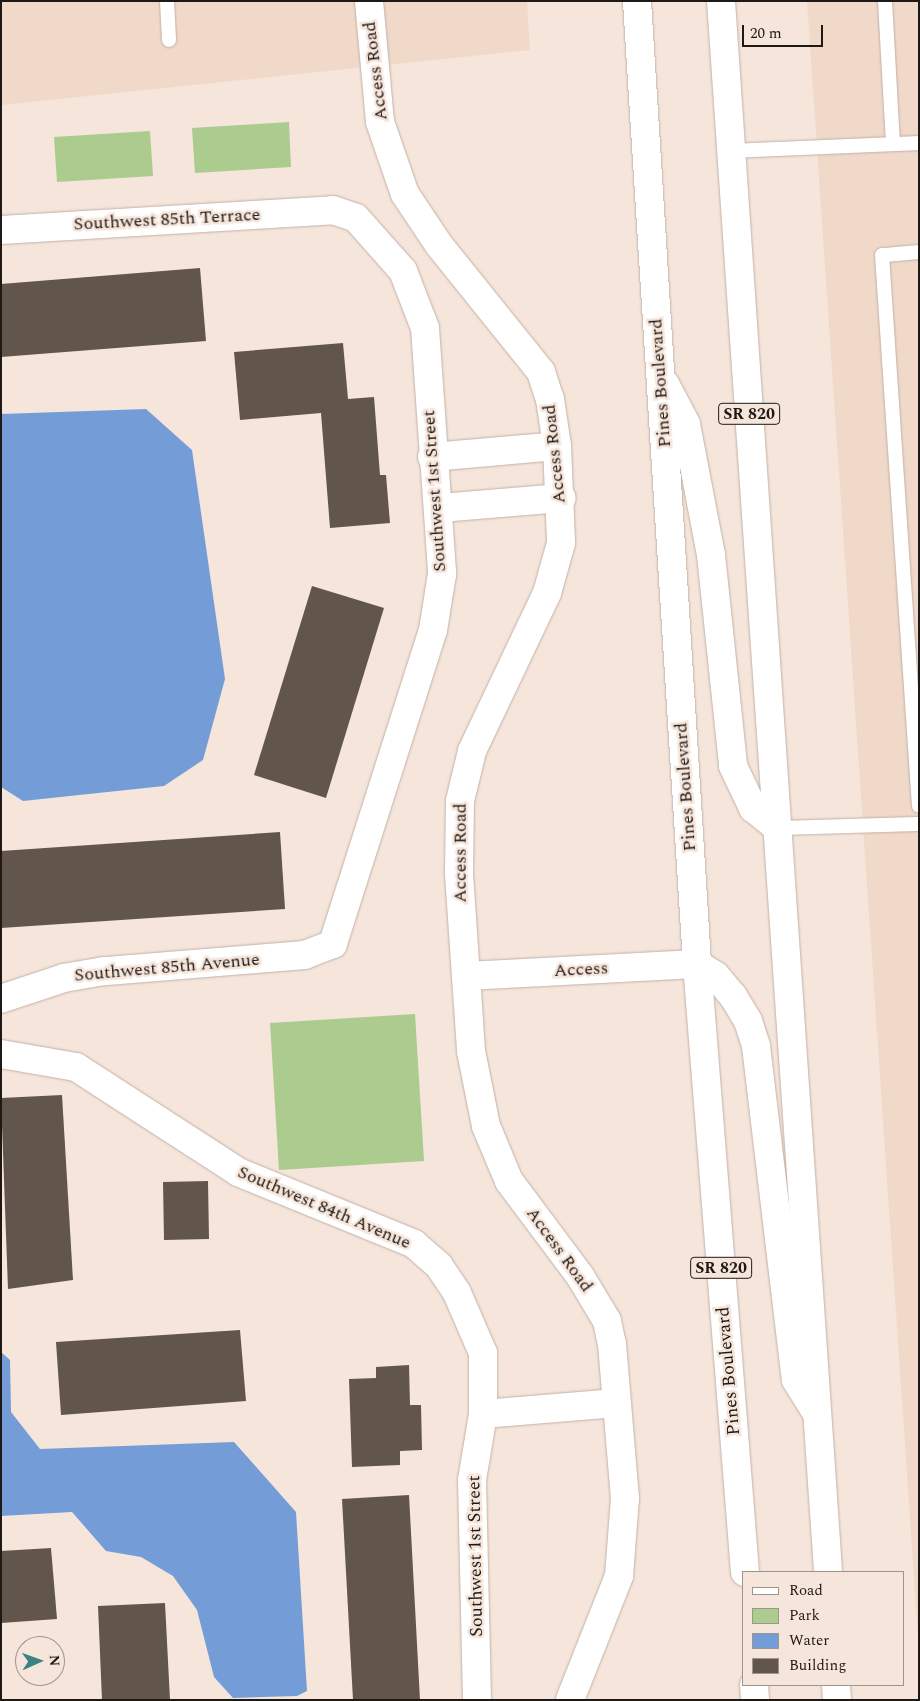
<!DOCTYPE html>
<style>
body{margin:0}
#map{position:relative;width:920px;height:1701px;overflow:hidden;background:#f6e5db;font-family:Spectral,serif}
div>[style]{position:absolute}
.built>*{inset:0;background:#f1d9ca}
.green>*{inset:0;background:#abcb8f}
.water>*{inset:0;background:#749dd8}
.building>*{inset:0;background:#62554c}
.roads{filter:drop-shadow(0 0 1px #c1b1a7) drop-shadow(0 0 1px #c1b1a7)}
.service>*{height:14px;margin:-7px;padding:0 7px;transform-origin:7px;border-radius:7px;background:#fff}
.minor>*{height:28px;margin:-14px;padding:0 14px;transform-origin:14px;border-radius:14px;background:#fff}
.trunk>*{height:28px;margin:-14px;padding:0 14px;transform-origin:14px;border-radius:14px;background:#fff}
span{translate:-50% -50%;white-space:nowrap;text-align:center;line-height:1.15;-webkit-text-stroke:5px #f6e5db;paint-order:stroke}
.shield-label span{padding:1px 4px;background:#f6e5db;border:1px solid;border-radius:4px;-webkit-text-stroke-width:0}
.shield-label{font-size:16px;color:#1f1915;font-weight:700}
.street-label{font-size:18px;color:#1f1915}
.frame{position:absolute;inset:0;border:2px solid #1f1915;pointer-events:none}
.legend{position:absolute;left:742px;top:1571px;width:162px;height:115px;box-sizing:border-box;background:#f6e5db;border:1px solid #a0938c;margin:0;padding:6px 9px;list-style:none;font-size:15px;color:#1f1915}
.legend li{display:flex;align-items:center;gap:10px;height:25px}
.legend b{width:25px;border:1px solid #a0938c}
.north{position:absolute;left:15px;top:1636px;width:50px;height:50px;box-sizing:border-box;background:#f6e5db;border:1px solid #a0938c;border-radius:50%;rotate:88deg;font-size:14px;font-weight:700;line-height:20px;text-align:center;color:#1f1915}
.north::after{content:'';display:block;margin:auto;width:18px;height:22px;background:#3b8382;clip-path:polygon(50% 0,100% 100%,50% 72%,0 100%)}
.scale{position:absolute;left:742px;top:25px;width:81px;height:22px;box-sizing:border-box;border:2px solid #1f1915;border-top:0;padding-left:6px;font-size:15px;line-height:18px;white-space:nowrap;color:#1f1915;-webkit-text-stroke:4px #f6e5db;paint-order:stroke}
</style>
<div id="map">
<div class="built">
<div style="clip-path:polygon(1px 1px,527px 1px,530px 50px,1px 105px)"></div>
<div style="clip-path:polygon(807px 1px,919px 1px,919px 1651px)"></div>
</div>
<div class="green">
<div style="clip-path:polygon(289px 122px,291px 167px,195px 173px,192px 128px)"></div>
<div style="clip-path:polygon(150px 131px,153px 176px,57px 182px,54px 137px)"></div>
<div style="clip-path:polygon(415px 1014px,424px 1161px,279px 1170px,270px 1023px)"></div>
</div>
<div class="water">
<div style="clip-path:polygon(146px 409px,192px 450px,225px 679px,203px 760px,164px 786px,23px 801px,1px 787px,1px 414px)"></div>
<div style="clip-path:polygon(1px 1352px,10px 1360px,11px 1412px,40px 1449px,234px 1442px,296px 1512px,307px 1691px,297px 1696px,233px 1698px,214px 1677px,197px 1610px,173px 1576px,141px 1557px,106px 1551px,72px 1512px,1px 1516px)"></div>
</div>
<div class="building">
<div style="clip-path:polygon(200px 268px,206px 341px,1px 357px,1px 284px)"></div>
<div style="clip-path:polygon(343px 343px,348px 399px,374px 397px,380px 475px,386px 475px,390px 523px,330px 528px,321px 413px,240px 420px,234px 352px)"></div>
<div style="clip-path:polygon(312px 586px,384px 608px,326px 798px,254px 775px)"></div>
<div style="clip-path:polygon(280px 832px,285px 909px,1px 928px,1px 851px)"></div>
<div style="clip-path:polygon(62px 1095px,73px 1280px,8px 1289px,1px 1098px)"></div>
<div style="clip-path:polygon(208px 1181px,209px 1239px,164px 1240px,163px 1182px)"></div>
<div style="clip-path:polygon(240px 1330px,246px 1401px,61px 1415px,56px 1342px)"></div>
<div style="clip-path:polygon(409px 1365px,410px 1405px,421px 1405px,422px 1450px,400px 1451px,400px 1465px,352px 1467px,349px 1379px,376px 1378px,376px 1367px)"></div>
<div style="clip-path:polygon(409px 1495px,420px 1700px,353px 1700px,342px 1499px)"></div>
<div style="clip-path:polygon(51px 1548px,57px 1619px,1px 1623px,1px 1551px)"></div>
<div style="clip-path:polygon(165px 1603px,170px 1700px,102px 1700px,98px 1606px)"></div>
</div>
<div class="roads">
<div class="service">
<div style="left:167px;top:1px;width:39px;rotate:87deg"></div>
<div style="left:885px;top:1px;width:143px;rotate:86.8deg"></div>
<div style="left:731px;top:151px;width:188px;rotate:-2.4deg"></div>
<div style="left:919px;top:252px;width:37px;rotate:175deg"></div>
<div style="left:882px;top:255px;width:552px;rotate:86.16deg"></div>
<div style="left:778px;top:828px;width:141px;rotate:-1.6deg"></div>
</div>
<div class="minor">
<div style="left:369px;top:1px;width:121px;rotate:84.8deg"></div>
<div style="left:380px;top:122px;width:76px;rotate:70.9deg"></div>
<div style="left:405px;top:194px;width:61px;rotate:56.3deg"></div>
<div style="left:439px;top:245px;width:163px;rotate:51.2deg"></div>
<div style="left:541px;top:372px;width:28px;rotate:72deg"></div>
<div style="left:550px;top:399px;width:48px;rotate:81.5deg"></div>
<div style="left:557px;top:446px;width:97px;rotate:87.6deg"></div>
<div style="left:561px;top:543px;width:52px;rotate:105.6deg"></div>
<div style="left:547px;top:593px;width:175px;rotate:115.4deg"></div>
<div style="left:472px;top:751px;width:51px;rotate:103.5deg"></div>
<div style="left:460px;top:801px;width:73px;rotate:90.8deg"></div>
<div style="left:459px;top:874px;width:177px;rotate:86.1deg"></div>
<div style="left:471px;top:1051px;width:76px;rotate:78.7deg"></div>
<div style="left:486px;top:1126px;width:60px;rotate:67.3deg"></div>
<div style="left:509px;top:1181px;width:119px;rotate:53.2deg"></div>
<div style="left:580px;top:1276px;width:52px;rotate:59deg"></div>
<div style="left:607px;top:1321px;width:24px;rotate:78deg"></div>
<div style="left:612px;top:1344px;width:155px;rotate:85.2deg"></div>
<div style="left:625px;top:1498px;width:78px;rotate:94.4deg"></div>
<div style="left:619px;top:1576px;width:133px;rotate:111.6deg"></div>
<div style="left:1px;top:230px;width:333px;rotate:-3.4deg"></div>
<div style="left:333px;top:210px;width:24px;rotate:19deg"></div>
<div style="left:356px;top:218px;width:71px;rotate:48.4deg"></div>
<div style="left:403px;top:271px;width:61px;rotate:68.9deg"></div>
<div style="left:425px;top:328px;width:247px;rotate:86deg"></div>
<div style="left:442px;top:574px;width:57px;rotate:99.1deg"></div>
<div style="left:433px;top:630px;width:330px;rotate:107.7deg"></div>
<div style="left:333px;top:944px;width:30px;rotate:159deg"></div>
<div style="left:305px;top:955px;width:202px;rotate:175.4deg"></div>
<div style="left:104px;top:971px;width:41px;rotate:170.1deg"></div>
<div style="left:64px;top:978px;width:66px;rotate:161.6deg"></div>
<div style="left:432px;top:457px;width:125px;rotate:-5deg"></div>
<div style="left:440px;top:508px;width:122px;rotate:-4.7deg"></div>
<div style="left:466px;top:976px;width:231px;rotate:-3deg"></div>
<div style="left:1px;top:1054px;width:76px;rotate:9.8deg"></div>
<div style="left:76px;top:1067px;width:193px;rotate:32.9deg"></div>
<div style="left:238px;top:1172px;width:190px;rotate:22.2deg"></div>
<div style="left:414px;top:1244px;width:33px;rotate:41deg"></div>
<div style="left:439px;top:1266px;width:32px;rotate:56deg"></div>
<div style="left:457px;top:1293px;width:65px;rotate:66.6deg"></div>
<div style="left:483px;top:1353px;width:61px;rotate:90deg"></div>
<div style="left:483px;top:1414px;width:134px;rotate:-4.7deg"></div>
<div style="left:477px;top:1700px;width:220px;rotate:-91.3deg"></div>
<div style="left:472px;top:1480px;width:67px;rotate:-80.5deg"></div>
</div>
<div class="trunk">
<div style="left:637px;top:1px;width:965px;rotate:86.43deg"></div>
<div style="left:697px;top:964px;width:610px;rotate:85.49deg"></div>
<div style="left:721px;top:1px;width:1575px;rotate:86.1deg"></div>
<div style="left:665px;top:384px;width:45px;rotate:62.3deg"></div>
<div style="left:686px;top:424px;width:133px;rotate:79.2deg"></div>
<div style="left:711px;top:555px;width:212px;rotate:84deg"></div>
<div style="left:733px;top:766px;width:47px;rotate:64.5deg"></div>
<div style="left:753px;top:808px;width:32px;rotate:39deg"></div>
<div style="left:697px;top:964px;width:22px;rotate:32deg"></div>
<div style="left:716px;top:976px;width:26px;rotate:50deg"></div>
<div style="left:733px;top:996px;width:29px;rotate:59deg"></div>
<div style="left:748px;top:1021px;width:26px;rotate:72deg"></div>
<div style="left:756px;top:1046px;width:336px;rotate:83.2deg"></div>
<div style="left:796px;top:1380px;width:38px;rotate:58deg"></div>
<div style="left:754px;top:1685px;width:15px;rotate:86deg"></div>
<div style="left:836px;top:1685px;width:15px;rotate:86deg"></div>
</div>
</div>
<div class="shield-label">
<span style="left:749px;top:414px">SR 820</span>
<span style="left:721px;top:1268px">SR 820</span>
</div>
<div class="street-label">
<span style="left:376px;top:71px;rotate:-97deg">Access Road</span>
<span style="left:167px;top:220px;rotate:-3deg">Southwest 85th Terrace</span>
<span style="left:661px;top:383px;rotate:-94deg">Pines Boulevard</span>
<span style="left:555px;top:454px;rotate:-96deg">Access Road</span>
<span style="left:435px;top:491px;rotate:-94deg">Southwest 1st Street</span>
<span style="left:686px;top:787px;rotate:-94deg">Pines Boulevard</span>
<span style="left:461px;top:853px;rotate:-90deg">Access Road</span>
<span style="left:167px;top:968px;rotate:-5deg">Southwest 85th Avenue</span>
<span style="left:581px;top:970px;rotate:-3deg">Access</span>
<span style="left:324px;top:1208px;rotate:23deg">Southwest 84th Avenue</span>
<span style="left:559px;top:1250px;rotate:54deg">Access Road</span>
<span style="left:729px;top:1371px;rotate:-95deg">Pines Boulevard</span>
<span style="left:476px;top:1556px;rotate:-91deg">Southwest 1st Street</span>
</div>
<div class="frame"></div>
<ul class="legend">
<li><b style="height:6px;background:#fff"></b>Road</li>
<li><b style="height:14px;background:#abcb8f"></b>Park</li>
<li><b style="height:14px;background:#749dd8"></b>Water</li>
<li><b style="height:14px;background:#62554c"></b>Building</li>
</ul>
<div class="north">N</div>
<div class="scale">20 m</div>
</div>
